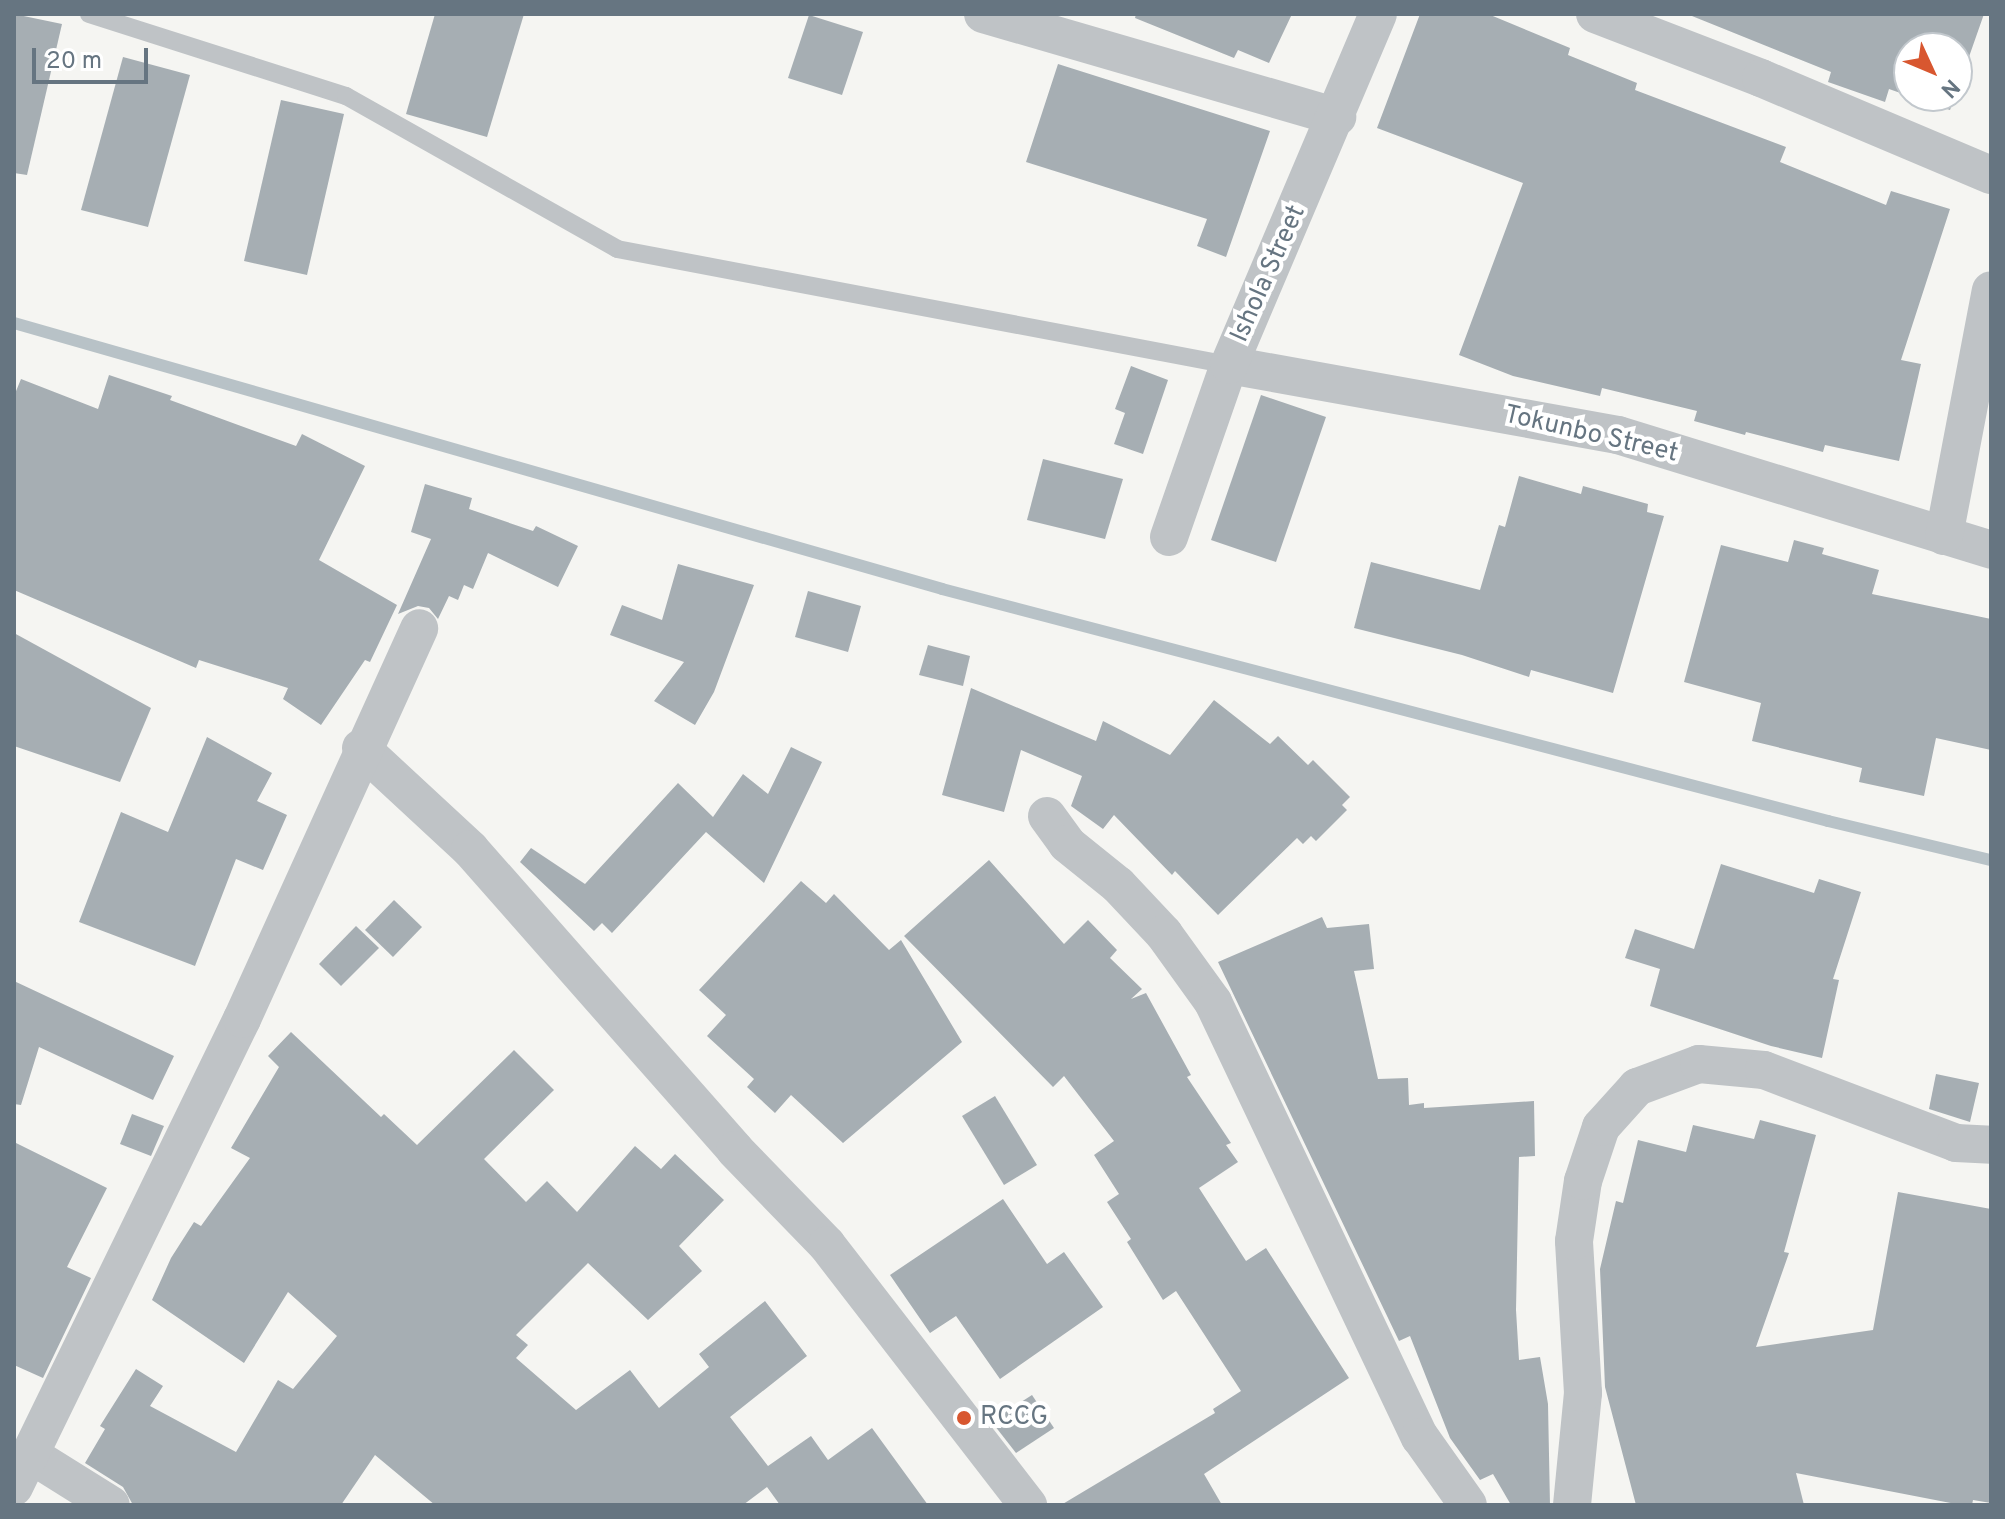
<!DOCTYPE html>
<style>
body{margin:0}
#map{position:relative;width:2005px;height:1519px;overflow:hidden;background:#f5f5f2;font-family:Overpass,sans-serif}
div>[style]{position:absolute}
.stream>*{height:12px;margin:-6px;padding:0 6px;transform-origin:6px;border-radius:6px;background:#b8c2c7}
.building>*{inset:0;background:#a6aeb3}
.lane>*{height:18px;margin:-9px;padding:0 9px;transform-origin:9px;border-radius:9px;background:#bfc3c6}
.street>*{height:38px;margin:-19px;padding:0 19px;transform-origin:19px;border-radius:19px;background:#bfc3c6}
.dots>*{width:22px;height:22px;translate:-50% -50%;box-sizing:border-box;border:4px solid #fff;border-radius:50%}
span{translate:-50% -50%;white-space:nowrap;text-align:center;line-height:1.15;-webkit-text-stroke:8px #fff;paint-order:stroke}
.street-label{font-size:26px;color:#667581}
.poi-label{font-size:26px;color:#667581}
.left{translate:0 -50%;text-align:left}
.frame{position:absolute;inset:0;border:16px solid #667581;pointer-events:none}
.north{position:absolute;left:1893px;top:32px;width:80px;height:80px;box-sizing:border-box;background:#fff;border:2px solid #c2c8cd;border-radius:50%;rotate:134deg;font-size:22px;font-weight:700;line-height:32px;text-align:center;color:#667581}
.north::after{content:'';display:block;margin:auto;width:28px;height:36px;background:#d85730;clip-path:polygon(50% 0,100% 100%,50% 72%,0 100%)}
.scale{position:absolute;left:32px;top:48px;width:116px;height:36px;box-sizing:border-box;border:4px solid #667581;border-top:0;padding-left:10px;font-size:24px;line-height:28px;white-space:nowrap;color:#667581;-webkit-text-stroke:6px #fff;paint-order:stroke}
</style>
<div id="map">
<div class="stream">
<div style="left:14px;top:323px;width:965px;rotate:15.99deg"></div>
<div style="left:942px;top:589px;width:916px;rotate:14.67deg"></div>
<div style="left:1828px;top:821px;width:168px;rotate:13.5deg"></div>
</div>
<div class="building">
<div style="clip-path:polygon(14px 14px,62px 24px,27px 175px,14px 173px)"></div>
<div style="clip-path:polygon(435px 14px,524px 14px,487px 137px,406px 114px)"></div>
<div style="clip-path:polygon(1136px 14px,1292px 14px,1269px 63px,1238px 50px,1234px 58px,1135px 18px)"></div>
<div style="clip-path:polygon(1420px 14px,1488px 14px,1570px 48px,1568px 55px,1637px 83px,1635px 90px,1786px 147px,1780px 162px,1886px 205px,1891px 191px,1950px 209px,1901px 360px,1921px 364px,1899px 461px,1825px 445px,1823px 452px,1746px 432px,1745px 435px,1694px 421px,1697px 411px,1602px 388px,1600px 396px,1513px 376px,1459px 355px,1523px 183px,1377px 128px)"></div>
<div style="clip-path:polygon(1687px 14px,1984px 14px,1957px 91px,1957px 48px,1909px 48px,1909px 96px,1889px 89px,1885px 102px,1828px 82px,1831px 72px)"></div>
<div style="clip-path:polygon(809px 15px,863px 32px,842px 95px,788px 78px)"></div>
<div style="clip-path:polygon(123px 57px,190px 75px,148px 227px,81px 210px)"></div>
<div style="clip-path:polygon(1058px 64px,1270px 131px,1226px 257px,1197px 246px,1207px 219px,1026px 162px)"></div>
<div style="clip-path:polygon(1909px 96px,1955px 96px,1950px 110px)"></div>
<div style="clip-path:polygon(281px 100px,344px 114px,307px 275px,244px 261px)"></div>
<div style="clip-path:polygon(1131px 366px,1168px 380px,1143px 454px,1114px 444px,1125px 413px,1115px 409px)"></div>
<div style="clip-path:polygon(109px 375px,172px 396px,170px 400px,296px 446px,302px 434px,365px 466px,319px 560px,397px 605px,370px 662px,365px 660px,321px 725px,283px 699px,288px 688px,199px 660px,196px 668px,14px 590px,14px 396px,21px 379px,98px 409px)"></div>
<div style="clip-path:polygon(1261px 395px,1326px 417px,1276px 562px,1211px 540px)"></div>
<div style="clip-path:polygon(1043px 459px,1123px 479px,1105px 539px,1027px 520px)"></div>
<div style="clip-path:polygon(1519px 476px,1581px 494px,1583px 486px,1648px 504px,1647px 512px,1664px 516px,1613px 693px,1531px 670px,1529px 677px,1462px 655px,1354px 628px,1371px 562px,1480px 590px,1499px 525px,1505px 527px)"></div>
<div style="clip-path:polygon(425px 484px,472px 498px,469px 509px,533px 531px,536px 526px,578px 546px,558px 587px,488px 553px,473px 589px,464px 585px,458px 600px,449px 596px,438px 619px,429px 608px,418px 606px,398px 614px,431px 539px,411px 532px)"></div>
<div style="clip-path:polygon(1794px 540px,1824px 548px,1822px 554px,1879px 570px,1872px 594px,1991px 619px,1991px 750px,1936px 738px,1924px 796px,1859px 782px,1862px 768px,1752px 741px,1761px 703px,1684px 682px,1721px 545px,1788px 562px)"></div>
<div style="clip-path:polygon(678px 564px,754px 585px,714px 692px,695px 725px,654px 701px,684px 662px,610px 635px,622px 605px,662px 620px)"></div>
<div style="clip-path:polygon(808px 591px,861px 606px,848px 652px,795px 637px)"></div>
<div style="clip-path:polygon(14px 633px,151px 708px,120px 782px,14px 746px)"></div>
<div style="clip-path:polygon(928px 645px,970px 656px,963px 686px,919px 675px)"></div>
<div style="clip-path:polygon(971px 688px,1096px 741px,1103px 721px,1170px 755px,1214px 700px,1270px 744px,1278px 736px,1308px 765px,1313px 760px,1350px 797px,1342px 805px,1347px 810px,1316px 841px,1311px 836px,1303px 844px,1297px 838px,1218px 915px,1175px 871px,1172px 875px,1114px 815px,1103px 829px,1071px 806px,1082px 776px,1021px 750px,1004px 812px,942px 795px)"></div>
<div style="clip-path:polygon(207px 737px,272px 773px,257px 801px,287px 815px,263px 870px,236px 859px,195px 966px,79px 922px,121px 812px,168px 832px)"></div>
<div style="clip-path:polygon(791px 747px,822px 762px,764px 883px,706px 832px,612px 933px,602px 923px,594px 931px,520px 862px,531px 848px,585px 884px,678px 783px,713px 817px,743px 774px,768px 794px)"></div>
<div style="clip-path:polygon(989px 860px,1064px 944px,1088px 920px,1117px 950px,1110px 958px,1142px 989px,1131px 999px,1146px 993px,1191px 1075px,1187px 1077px,1231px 1143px,1226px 1145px,1238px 1162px,1199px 1188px,1246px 1261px,1266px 1248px,1349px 1378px,1204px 1474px,1222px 1505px,1061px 1505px,1215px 1413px,1213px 1409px,1241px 1391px,1176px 1291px,1163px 1300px,1127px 1242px,1131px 1239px,1107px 1202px,1119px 1194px,1094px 1155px,1114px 1141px,1064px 1076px,1053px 1087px,904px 936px)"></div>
<div style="clip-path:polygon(1721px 864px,1814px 893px,1819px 879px,1861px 892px,1833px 979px,1839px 980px,1822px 1058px,1771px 1046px,1650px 1006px,1660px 969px,1625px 958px,1635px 929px,1694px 949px)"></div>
<div style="clip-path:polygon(801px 881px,826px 903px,834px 894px,889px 950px,901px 940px,962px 1042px,843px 1143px,791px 1095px,775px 1113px,747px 1087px,754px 1079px,707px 1036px,726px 1015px,699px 990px)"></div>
<div style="clip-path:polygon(394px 900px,422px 927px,393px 957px,365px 930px)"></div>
<div style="clip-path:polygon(1322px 917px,1327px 928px,1369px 924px,1374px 969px,1354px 971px,1378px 1079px,1408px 1078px,1409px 1105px,1424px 1103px,1424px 1108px,1534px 1101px,1535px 1156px,1519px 1157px,1516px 1310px,1519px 1360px,1540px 1357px,1548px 1404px,1550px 1505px,1511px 1505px,1493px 1474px,1480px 1480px,1450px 1438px,1410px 1336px,1399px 1341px,1218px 962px)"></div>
<div style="clip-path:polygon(356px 926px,379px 948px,341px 986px,319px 964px)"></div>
<div style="clip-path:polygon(14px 981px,174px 1056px,153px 1100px,39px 1047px,21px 1105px,14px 1104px)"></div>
<div style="clip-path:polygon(291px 1032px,381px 1117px,384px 1114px,417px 1145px,514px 1050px,554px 1090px,484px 1159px,526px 1202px,547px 1181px,577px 1212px,635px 1146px,661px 1169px,675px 1154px,724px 1200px,679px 1246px,702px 1271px,648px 1320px,588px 1263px,516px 1335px,528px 1345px,516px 1358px,576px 1410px,630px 1370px,659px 1408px,709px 1367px,699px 1354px,765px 1301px,807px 1356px,730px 1417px,768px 1466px,811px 1436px,828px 1460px,872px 1428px,928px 1505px,780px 1505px,767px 1487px,743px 1505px,435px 1505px,375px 1455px,341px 1505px,133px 1505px,123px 1487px,85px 1463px,105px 1429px,100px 1426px,136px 1369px,163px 1386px,150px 1406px,236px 1452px,278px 1380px,293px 1389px,337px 1336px,288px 1292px,244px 1363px,152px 1300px,171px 1258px,194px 1222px,201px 1226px,250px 1158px,231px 1148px,279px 1067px,268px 1056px)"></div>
<div style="clip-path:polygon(1936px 1074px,1979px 1083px,1970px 1122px,1929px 1109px)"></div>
<div style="clip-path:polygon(995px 1096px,1037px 1165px,1004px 1185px,962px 1116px)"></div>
<div style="clip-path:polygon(132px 1114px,164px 1126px,151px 1156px,120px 1144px)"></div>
<div style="clip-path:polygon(1760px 1120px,1816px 1135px,1784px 1252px,1789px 1253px,1756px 1347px,1873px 1330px,1898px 1192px,1991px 1209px,1991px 1503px,1973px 1500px,1972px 1505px,1961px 1505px,1796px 1473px,1804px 1505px,1636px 1505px,1605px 1387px,1600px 1269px,1616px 1201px,1623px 1203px,1638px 1140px,1686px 1152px,1693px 1125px,1754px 1139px)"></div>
<div style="clip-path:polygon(14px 1142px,107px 1188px,67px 1267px,91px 1278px,43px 1378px,14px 1365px)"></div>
<div style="clip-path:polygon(1003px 1199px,1047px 1264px,1064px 1252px,1103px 1307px,1000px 1379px,956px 1316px,930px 1333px,890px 1275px)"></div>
<div style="clip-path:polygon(1032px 1395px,1054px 1428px,1016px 1453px,991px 1421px)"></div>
</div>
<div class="lane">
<div style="left:89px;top:14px;width:270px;rotate:17.7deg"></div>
<div style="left:346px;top:96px;width:311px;rotate:29.4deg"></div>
<div style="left:617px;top:249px;width:623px;rotate:10.73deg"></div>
</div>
<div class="street">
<div style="left:983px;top:14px;width:369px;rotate:16.2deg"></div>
<div style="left:1595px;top:14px;width:178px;rotate:21.1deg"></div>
<div style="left:1761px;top:78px;width:250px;rotate:22.9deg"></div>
<div style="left:1229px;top:365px;width:395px;rotate:10.2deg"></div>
<div style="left:1618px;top:435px;width:390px;rotate:17.1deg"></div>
<div style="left:1944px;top:536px;width:250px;rotate:-79.2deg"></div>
<div style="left:1169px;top:537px;width:182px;rotate:-70.8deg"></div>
<div style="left:1229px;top:365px;width:381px;rotate:-67deg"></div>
<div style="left:361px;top:748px;width:149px;rotate:42.8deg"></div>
<div style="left:470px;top:849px;width:401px;rotate:48.6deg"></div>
<div style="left:735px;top:1150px;width:132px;rotate:45.9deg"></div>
<div style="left:827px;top:1245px;width:329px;rotate:52.3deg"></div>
<div style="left:1047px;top:816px;width:34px;rotate:54deg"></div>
<div style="left:1067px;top:844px;width:65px;rotate:38.8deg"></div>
<div style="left:1118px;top:885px;width:67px;rotate:46.8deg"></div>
<div style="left:1164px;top:934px;width:84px;rotate:54.2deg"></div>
<div style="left:1213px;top:1002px;width:482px;rotate:64.6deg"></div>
<div style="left:1420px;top:1437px;width:83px;rotate:54.8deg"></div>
<div style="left:31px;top:1455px;width:94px;rotate:32deg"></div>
<div style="left:14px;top:1487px;width:521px;rotate:-64.03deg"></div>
<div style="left:242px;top:1019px;width:429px;rotate:-65.6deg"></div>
<div style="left:1572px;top:1505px;width:113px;rotate:-84.4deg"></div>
<div style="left:1583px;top:1393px;width:152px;rotate:-93.4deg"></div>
<div style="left:1574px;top:1241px;width:61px;rotate:-81.5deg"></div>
<div style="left:1583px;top:1181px;width:57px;rotate:-71.6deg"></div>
<div style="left:1601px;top:1127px;width:54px;rotate:-48deg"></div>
<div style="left:1637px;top:1087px;width:66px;rotate:-20.4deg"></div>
<div style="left:1699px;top:1064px;width:65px;rotate:5.3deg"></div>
<div style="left:1764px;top:1070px;width:205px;rotate:20.8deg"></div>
<div style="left:1956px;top:1143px;width:35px;rotate:3deg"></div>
</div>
<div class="dots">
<div style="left:964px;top:1418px;background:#d85730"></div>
</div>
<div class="street-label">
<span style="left:1269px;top:274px;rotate:-66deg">Ishola Street</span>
<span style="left:1591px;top:435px;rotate:13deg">Tokunbo Street</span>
</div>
<div class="poi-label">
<span class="left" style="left:980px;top:1418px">RCCG</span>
</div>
<div class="frame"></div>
<div class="north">N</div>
<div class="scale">20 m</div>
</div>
